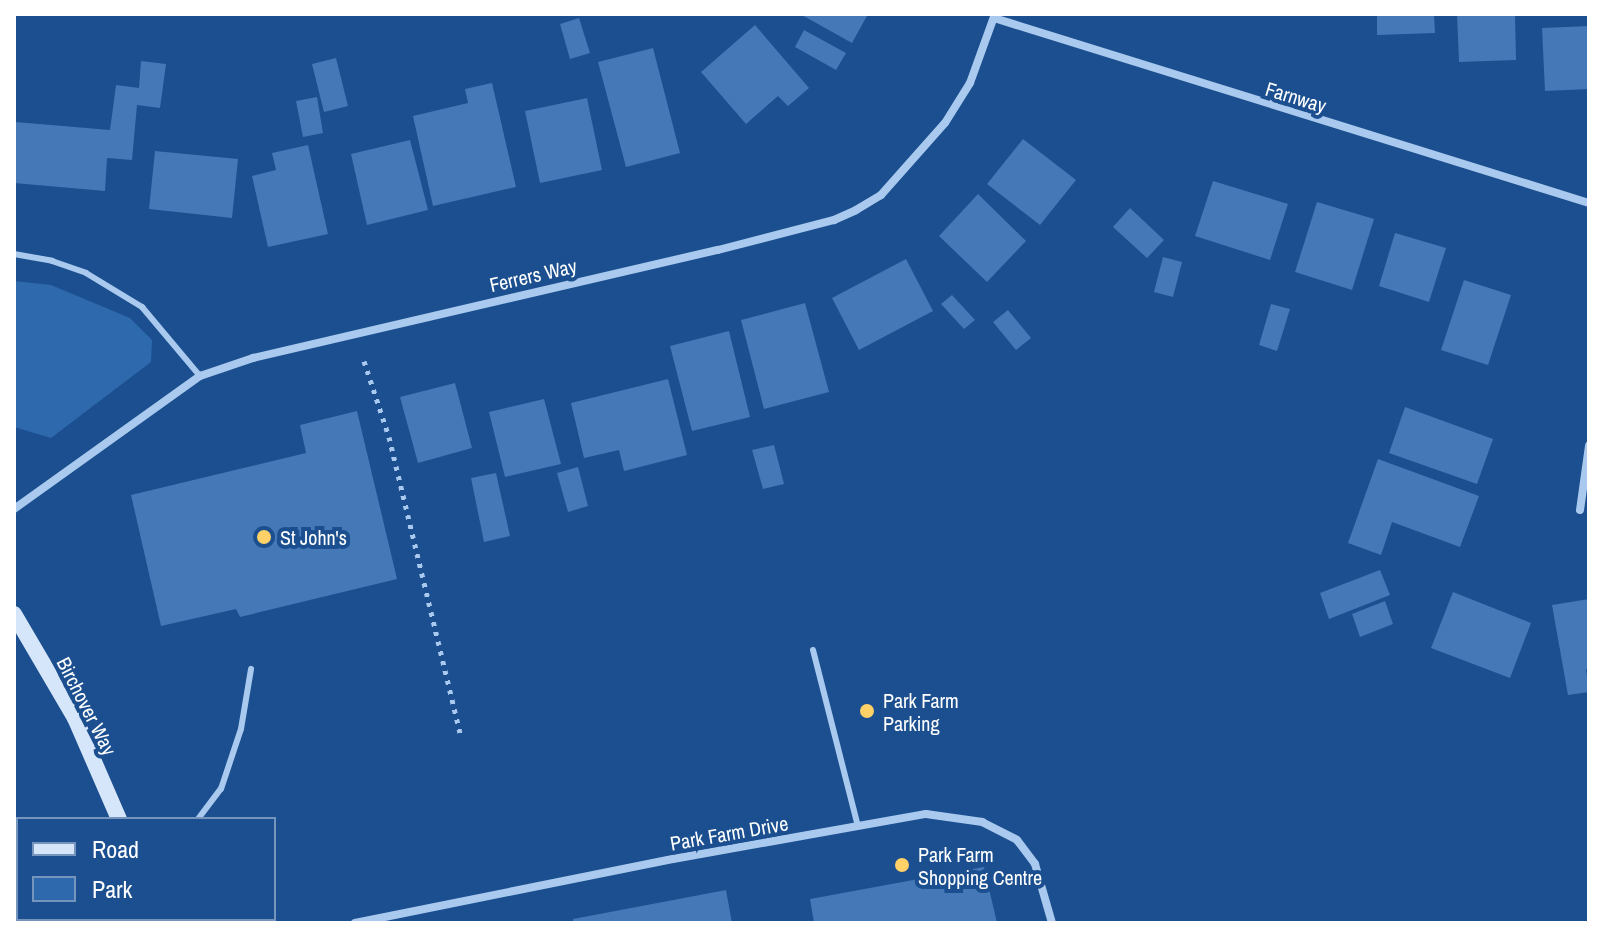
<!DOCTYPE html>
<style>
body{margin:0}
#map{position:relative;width:1603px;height:937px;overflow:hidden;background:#1b4f8f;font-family:"Archivo Narrow",sans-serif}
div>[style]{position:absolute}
.green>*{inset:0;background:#2e69ad}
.building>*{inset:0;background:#4478b7}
.path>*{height:5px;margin-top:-2.5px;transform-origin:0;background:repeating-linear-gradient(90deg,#a9c9ee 0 4px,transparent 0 10px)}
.lane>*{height:6px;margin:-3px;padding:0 3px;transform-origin:3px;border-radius:3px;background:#a9c9ee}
.street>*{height:8px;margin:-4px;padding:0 4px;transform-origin:4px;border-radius:4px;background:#a9c9ee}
.secondary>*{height:16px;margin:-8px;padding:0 8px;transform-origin:8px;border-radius:8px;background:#d6e6fa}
.dots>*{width:22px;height:22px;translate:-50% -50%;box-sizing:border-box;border:4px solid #1b4f8f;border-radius:50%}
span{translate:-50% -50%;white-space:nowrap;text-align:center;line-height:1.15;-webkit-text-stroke:8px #1b4f8f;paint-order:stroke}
.street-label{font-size:20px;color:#fff}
.poi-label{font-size:20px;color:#fff}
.left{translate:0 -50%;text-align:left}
.frame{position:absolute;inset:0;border:16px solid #fff;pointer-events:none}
.legend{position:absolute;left:16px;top:817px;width:260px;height:104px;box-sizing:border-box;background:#1b4f8f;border:2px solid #7695bc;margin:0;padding:10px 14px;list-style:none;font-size:24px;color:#fff}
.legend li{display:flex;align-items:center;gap:16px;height:40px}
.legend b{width:40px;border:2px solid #7695bc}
</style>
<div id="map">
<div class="green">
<div style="clip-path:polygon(14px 281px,51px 285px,130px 318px,152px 340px,151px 362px,51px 438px,14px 427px)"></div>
</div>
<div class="building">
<div style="clip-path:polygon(800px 14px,868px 14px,852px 43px)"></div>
<div style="clip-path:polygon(1377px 14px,1434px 14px,1435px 33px,1377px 35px)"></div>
<div style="clip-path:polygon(1457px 14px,1515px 14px,1516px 60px,1459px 62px)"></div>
<div style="clip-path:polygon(579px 18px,590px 53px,570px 59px,560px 24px)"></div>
<div style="clip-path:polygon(755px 25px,809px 88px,788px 106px,778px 96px,746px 124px,701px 72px)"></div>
<div style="clip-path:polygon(1589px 26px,1589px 89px,1545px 91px,1542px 28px)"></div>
<div style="clip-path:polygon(804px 30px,846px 53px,836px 70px,795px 47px)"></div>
<div style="clip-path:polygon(653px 48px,680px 153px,626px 167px,598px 62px)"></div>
<div style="clip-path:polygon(336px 58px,348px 106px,324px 112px,312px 64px)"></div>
<div style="clip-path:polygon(141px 61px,166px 64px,160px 108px,137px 105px,132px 160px,107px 158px,105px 191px,14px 183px,15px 122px,110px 130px,116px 85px,139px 88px)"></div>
<div style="clip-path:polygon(492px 83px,516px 187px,433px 206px,413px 116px,468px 103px,465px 89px)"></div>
<div style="clip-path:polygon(317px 97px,323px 133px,303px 137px,296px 101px)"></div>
<div style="clip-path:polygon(587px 98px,602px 170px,540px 183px,525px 111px)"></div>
<div style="clip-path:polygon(1023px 139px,1076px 180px,1040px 225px,987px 184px)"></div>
<div style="clip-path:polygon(410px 140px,428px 210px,367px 225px,351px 154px)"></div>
<div style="clip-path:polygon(308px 145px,328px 234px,268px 247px,252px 176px,276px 170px,272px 153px)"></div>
<div style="clip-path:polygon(155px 151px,238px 159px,232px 218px,149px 209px)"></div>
<div style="clip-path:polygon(1213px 181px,1288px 204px,1270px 260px,1195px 236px)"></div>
<div style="clip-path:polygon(978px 194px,1026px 241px,987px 282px,939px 236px)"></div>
<div style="clip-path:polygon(1317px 202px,1374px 219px,1352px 290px,1295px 272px)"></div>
<div style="clip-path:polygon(1130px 208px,1164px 240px,1147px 258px,1113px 227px)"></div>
<div style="clip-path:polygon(1395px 233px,1446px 248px,1429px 302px,1379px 286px)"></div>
<div style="clip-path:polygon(1163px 257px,1182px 262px,1173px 297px,1154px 292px)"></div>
<div style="clip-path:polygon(906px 259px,933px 311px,859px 350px,832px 298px)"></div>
<div style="clip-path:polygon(1464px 280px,1511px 295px,1488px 365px,1441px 350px)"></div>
<div style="clip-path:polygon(952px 295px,975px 320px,964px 329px,941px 304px)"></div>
<div style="clip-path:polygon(805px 303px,829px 392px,764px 409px,741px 320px)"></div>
<div style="clip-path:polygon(1271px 304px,1290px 309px,1277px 351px,1259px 345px)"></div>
<div style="clip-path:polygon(1008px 310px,1031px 338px,1016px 350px,993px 322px)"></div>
<div style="clip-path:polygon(729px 331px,750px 417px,692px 431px,670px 346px)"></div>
<div style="clip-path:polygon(668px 379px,687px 455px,624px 471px,619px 450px,584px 458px,571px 403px)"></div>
<div style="clip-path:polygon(455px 383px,472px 448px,418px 463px,400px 397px)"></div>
<div style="clip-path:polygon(544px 399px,561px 464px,505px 477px,489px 412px)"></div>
<div style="clip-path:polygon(1405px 407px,1493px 439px,1477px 484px,1389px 453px)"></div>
<div style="clip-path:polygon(357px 411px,397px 579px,240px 617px,236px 609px,161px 626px,131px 495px,306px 453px,300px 425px)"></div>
<div style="clip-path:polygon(774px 445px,784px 484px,763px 489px,752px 450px)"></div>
<div style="clip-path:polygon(1378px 459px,1479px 496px,1460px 547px,1392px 522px,1381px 555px,1348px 543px)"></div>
<div style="clip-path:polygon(578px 467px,588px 506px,568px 512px,557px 473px)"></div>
<div style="clip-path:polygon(496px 473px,510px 536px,484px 542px,471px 478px)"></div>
<div style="clip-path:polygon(1380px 570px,1390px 595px,1329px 619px,1320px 593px)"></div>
<div style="clip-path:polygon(1453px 592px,1531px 623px,1510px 678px,1431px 648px)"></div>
<div style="clip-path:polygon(1589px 599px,1589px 669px,1586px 669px,1589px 692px,1568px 695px,1552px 605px)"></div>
<div style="clip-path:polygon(1385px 601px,1393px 624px,1360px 637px,1352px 614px)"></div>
<div style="clip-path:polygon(984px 867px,997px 923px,814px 923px,810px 899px)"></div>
<div style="clip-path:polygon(726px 890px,732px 923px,573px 923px,573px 919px)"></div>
</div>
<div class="path">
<div style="left:364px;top:361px;width:80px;rotate:71.8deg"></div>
<div style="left:389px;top:437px;width:309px;rotate:76.5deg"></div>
</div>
<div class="lane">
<div style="left:14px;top:254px;width:39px;rotate:10deg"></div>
<div style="left:52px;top:261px;width:36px;rotate:19deg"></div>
<div style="left:86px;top:273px;width:66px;rotate:31.3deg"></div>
<div style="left:142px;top:307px;width:90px;rotate:50deg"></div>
<div style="left:813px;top:650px;width:182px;rotate:75.7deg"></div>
<div style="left:198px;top:819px;width:38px;rotate:-53deg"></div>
<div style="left:221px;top:789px;width:63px;rotate:-71.6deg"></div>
<div style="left:241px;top:729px;width:61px;rotate:-80.5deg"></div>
</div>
<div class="street">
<div style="left:994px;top:18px;width:623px;rotate:17.27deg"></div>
<div style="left:14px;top:509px;width:229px;rotate:-35.6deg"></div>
<div style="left:200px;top:376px;width:56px;rotate:-18.8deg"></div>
<div style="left:253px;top:358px;width:477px;rotate:-13.1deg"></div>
<div style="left:718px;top:250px;width:120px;rotate:-14.5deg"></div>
<div style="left:834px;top:220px;width:24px;rotate:-24deg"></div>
<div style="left:856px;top:210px;width:29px;rotate:-31deg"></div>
<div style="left:881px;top:195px;width:96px;rotate:-48.4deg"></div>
<div style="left:945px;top:123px;width:47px;rotate:-58deg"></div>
<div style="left:970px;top:83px;width:73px;rotate:-70.1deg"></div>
<div style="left:1580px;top:510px;width:65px;rotate:-82deg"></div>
<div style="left:355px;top:923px;width:324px;rotate:-11.4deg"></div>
<div style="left:673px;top:859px;width:257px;rotate:-10.1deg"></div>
<div style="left:926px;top:814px;width:57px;rotate:8.1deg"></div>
<div style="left:982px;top:822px;width:39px;rotate:27deg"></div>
<div style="left:1017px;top:840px;width:30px;rotate:53deg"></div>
<div style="left:1035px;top:864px;width:61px;rotate:73.9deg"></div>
</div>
<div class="secondary">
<div style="left:14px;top:614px;width:121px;rotate:59.6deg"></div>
<div style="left:75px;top:718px;width:110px;rotate:66.5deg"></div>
<div style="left:160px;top:919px;width:4px;rotate:76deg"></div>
</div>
<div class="dots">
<div style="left:264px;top:537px;background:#ffd166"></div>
<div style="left:867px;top:711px;background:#ffd166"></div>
<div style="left:902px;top:865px;background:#ffd166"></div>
</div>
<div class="street-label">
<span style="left:1296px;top:97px;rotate:17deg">Farnway</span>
<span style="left:533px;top:275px;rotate:-13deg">Ferrers Way</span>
<span style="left:87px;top:706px;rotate:63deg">Birchover Way</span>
<span style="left:729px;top:833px;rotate:-10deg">Park Farm Drive</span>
</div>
<div class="poi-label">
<span class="left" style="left:280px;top:537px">St John's</span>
<span class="left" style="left:883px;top:712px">Park Farm<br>Parking</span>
<span class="left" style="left:918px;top:866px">Park Farm<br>Shopping Centre</span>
</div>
<div class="frame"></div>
<ul class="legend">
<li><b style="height:10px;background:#d6e6fa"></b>Road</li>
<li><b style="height:22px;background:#2e69ad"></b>Park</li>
</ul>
</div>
